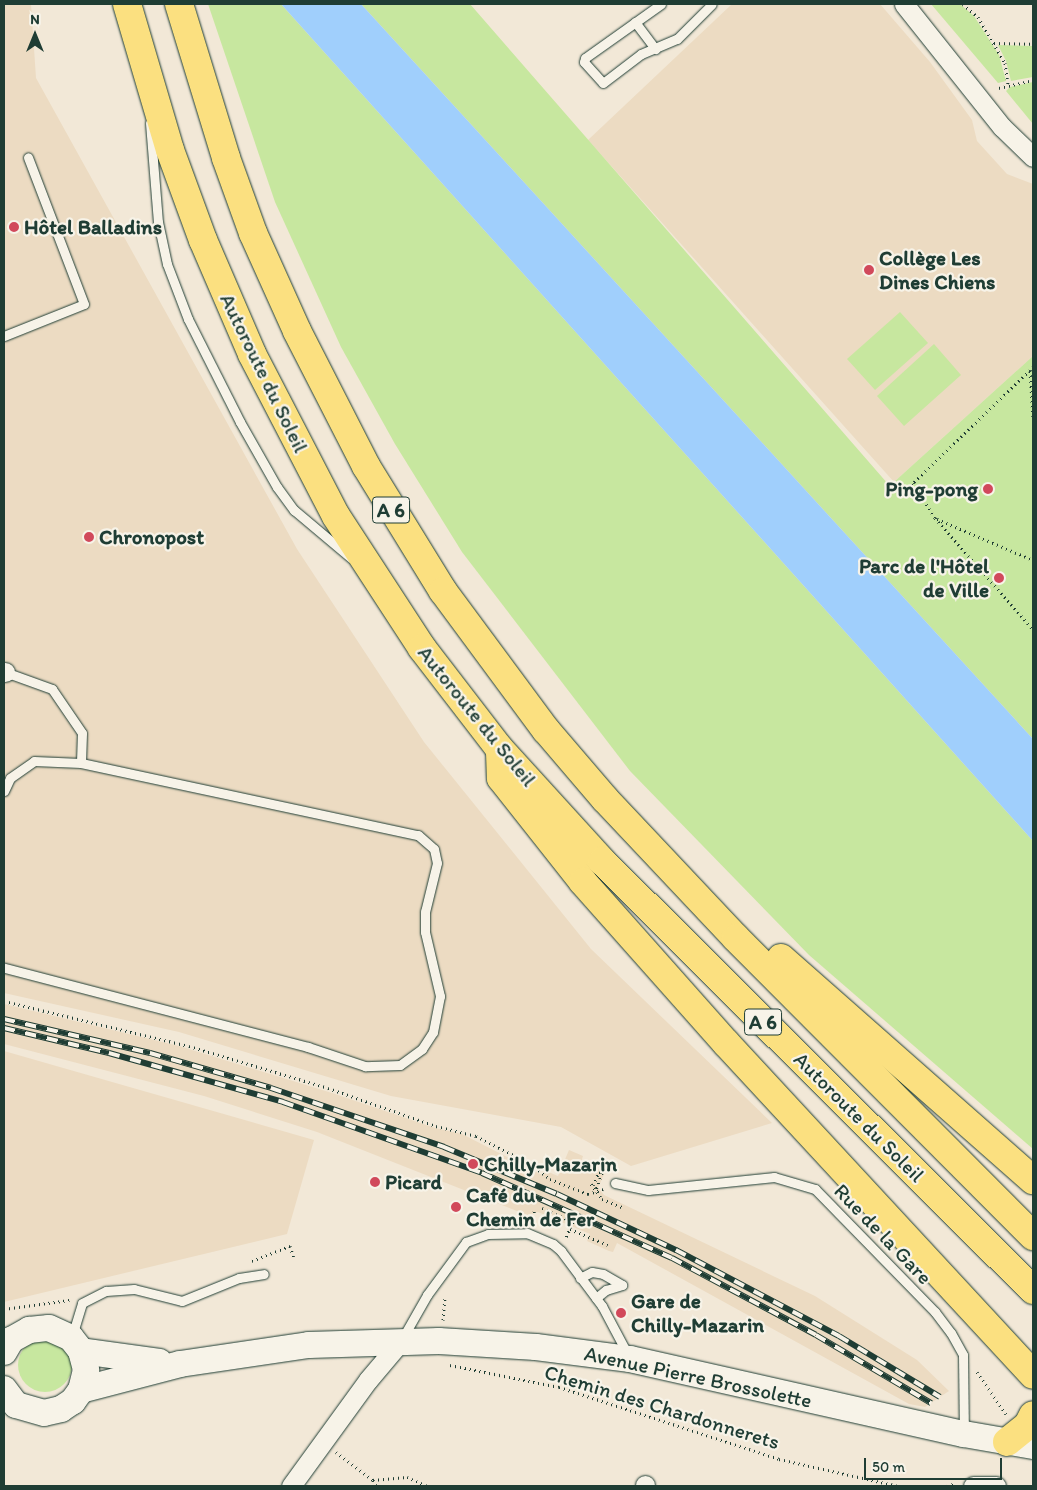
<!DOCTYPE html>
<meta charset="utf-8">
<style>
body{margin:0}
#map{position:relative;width:1037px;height:1490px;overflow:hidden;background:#f2e8d7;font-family:Itim,sans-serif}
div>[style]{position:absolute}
.built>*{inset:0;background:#ecdbc2}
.green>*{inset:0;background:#c7e79f}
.round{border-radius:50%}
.water>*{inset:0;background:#a0cffc}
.path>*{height:3px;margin-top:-1.5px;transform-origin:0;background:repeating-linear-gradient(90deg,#1f3d34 0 1px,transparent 0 5px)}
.roads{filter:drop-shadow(0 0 1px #1f3d34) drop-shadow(0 0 1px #1f3d34)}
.lane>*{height:9px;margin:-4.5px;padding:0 4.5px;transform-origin:4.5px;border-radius:4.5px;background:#f7f3e8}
.street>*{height:19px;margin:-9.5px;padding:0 9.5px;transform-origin:9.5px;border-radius:9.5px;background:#f7f3e8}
.secondary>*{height:26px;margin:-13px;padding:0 13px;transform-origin:13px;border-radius:13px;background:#f7f3e8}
.highway>*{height:28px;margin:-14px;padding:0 14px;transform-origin:14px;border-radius:14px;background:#fbe080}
.rail>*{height:5.5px;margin-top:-2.75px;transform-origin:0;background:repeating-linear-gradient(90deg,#f7f3e8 0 11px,#1f3d34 0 22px);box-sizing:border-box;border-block:1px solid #1f3d34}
.dots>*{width:14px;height:14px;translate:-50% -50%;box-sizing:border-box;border:2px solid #f7f3e8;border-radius:50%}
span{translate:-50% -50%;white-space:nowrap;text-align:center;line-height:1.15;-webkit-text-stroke:4.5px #f7f3e8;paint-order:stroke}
.shield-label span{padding:1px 4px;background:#f7f3e8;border:1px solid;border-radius:4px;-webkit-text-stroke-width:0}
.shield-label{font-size:20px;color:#1f3d34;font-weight:700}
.poi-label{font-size:21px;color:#1f3d34;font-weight:700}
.left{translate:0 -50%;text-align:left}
.right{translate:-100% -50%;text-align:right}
.street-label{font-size:21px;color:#1f3d34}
.frame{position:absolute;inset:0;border:5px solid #1f3d34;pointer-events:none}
.north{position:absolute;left:10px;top:10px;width:50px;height:50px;-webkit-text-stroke:4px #f7f3e8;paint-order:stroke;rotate:0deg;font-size:14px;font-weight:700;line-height:20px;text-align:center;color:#1f3d34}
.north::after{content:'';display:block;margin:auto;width:18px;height:22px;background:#1f3d34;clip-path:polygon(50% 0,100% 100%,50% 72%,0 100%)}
.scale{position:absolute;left:864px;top:1458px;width:138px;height:22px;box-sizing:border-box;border:2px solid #1f3d34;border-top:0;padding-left:6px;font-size:15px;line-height:18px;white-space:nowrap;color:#1f3d34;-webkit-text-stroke:4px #f7f3e8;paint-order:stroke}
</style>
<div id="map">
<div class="built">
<div style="clip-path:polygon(4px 4px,31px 4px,36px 78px,297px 549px,424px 742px,591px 949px,772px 1123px,631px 1166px,561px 1127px,391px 1096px,179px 1032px,4px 993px)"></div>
<div style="clip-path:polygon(732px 4px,880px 4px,930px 62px,972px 120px,977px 141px,1007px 174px,1033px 184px,1033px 356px,894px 482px,588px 140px)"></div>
<div style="clip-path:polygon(4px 1004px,179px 1046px,332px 1093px,435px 1128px,462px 1134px,542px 1175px,546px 1171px,558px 1176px,569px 1150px,583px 1156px,581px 1162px,605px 1172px,598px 1188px,604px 1195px,815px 1296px,917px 1360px,949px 1391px,925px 1407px,909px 1404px,617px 1243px,613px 1252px,609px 1251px,587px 1241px,590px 1234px,538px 1212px,527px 1215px,317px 1132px,204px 1096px,4px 1044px)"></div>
<div style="clip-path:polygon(4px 1051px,314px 1140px,287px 1234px,4px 1302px)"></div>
</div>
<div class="green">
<div style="clip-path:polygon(208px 4px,281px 4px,1033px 841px,1033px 1149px,809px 955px,630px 771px,462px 552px,395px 444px,341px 347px,275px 202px)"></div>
<div style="clip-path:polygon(361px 4px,470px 4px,895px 492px,894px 482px,1033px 356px,1033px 739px)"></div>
<div style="clip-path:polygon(931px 4px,960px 4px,974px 16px,999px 55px,1006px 81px,998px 83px)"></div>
<div style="clip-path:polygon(998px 45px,1033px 46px,1033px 77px,1011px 81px,1006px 61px)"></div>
<div style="clip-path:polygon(1033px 82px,1033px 124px,1006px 91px,1010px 87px)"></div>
<div style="clip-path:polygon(900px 312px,928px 343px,875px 390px,847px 359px)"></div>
<div style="clip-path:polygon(934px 344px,961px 375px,904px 426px,877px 396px)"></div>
<div class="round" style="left:18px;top:1338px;width:54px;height:54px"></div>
</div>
<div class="water">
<div style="clip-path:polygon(281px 4px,361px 4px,1033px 739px,1033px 841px)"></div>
</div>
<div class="path">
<div style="left:963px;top:4px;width:20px;rotate:41deg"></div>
<div style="left:978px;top:17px;width:53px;rotate:59.6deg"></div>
<div style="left:1005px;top:63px;width:22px;rotate:82deg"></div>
<div style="left:994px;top:43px;width:39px;rotate:1deg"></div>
<div style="left:999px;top:88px;width:35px;rotate:-13deg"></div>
<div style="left:1033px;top:367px;width:4px;rotate:135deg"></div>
<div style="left:1030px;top:370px;width:6px;rotate:59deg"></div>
<div style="left:1030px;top:370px;width:163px;rotate:136deg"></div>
<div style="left:913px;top:483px;width:41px;rotate:57.8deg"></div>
<div style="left:935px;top:518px;width:148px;rotate:48.6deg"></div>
<div style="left:1030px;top:371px;width:48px;rotate:86.4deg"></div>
<div style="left:937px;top:519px;width:104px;rotate:23.1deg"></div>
<div style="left:4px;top:1001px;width:190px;rotate:13.7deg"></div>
<div style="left:189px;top:1046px;width:145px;rotate:16.8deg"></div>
<div style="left:328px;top:1088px;width:114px;rotate:19.4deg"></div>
<div style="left:436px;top:1126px;width:41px;rotate:14deg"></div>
<div style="left:476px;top:1136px;width:62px;rotate:27deg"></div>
<div style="left:531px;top:1164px;width:24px;rotate:38deg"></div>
<div style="left:550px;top:1179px;width:41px;rotate:21.5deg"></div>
<div style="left:588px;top:1194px;width:16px;rotate:-18deg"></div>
<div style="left:591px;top:1184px;width:19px;rotate:54deg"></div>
<div style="left:602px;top:1199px;width:24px;rotate:22deg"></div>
<div style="left:593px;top:1185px;width:14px;rotate:-65deg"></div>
<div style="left:599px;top:1172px;width:3px;rotate:18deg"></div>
<div style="left:602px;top:1173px;width:20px;rotate:110deg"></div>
<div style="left:542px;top:1208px;width:34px;rotate:24deg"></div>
<div style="left:573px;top:1222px;width:17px;rotate:115deg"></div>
<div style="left:532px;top:1222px;width:14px;rotate:-78deg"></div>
<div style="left:570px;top:1229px;width:41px;rotate:22.8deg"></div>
<div style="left:252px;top:1261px;width:41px;rotate:-21.5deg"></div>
<div style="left:290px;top:1246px;width:13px;rotate:72deg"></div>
<div style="left:4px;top:1309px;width:66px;rotate:-7.9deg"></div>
<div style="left:443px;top:1320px;width:24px;rotate:-85deg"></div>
<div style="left:450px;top:1365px;width:111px;rotate:11.4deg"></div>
<div style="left:559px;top:1387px;width:231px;rotate:18.1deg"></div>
<div style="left:779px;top:1459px;width:122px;rotate:12.8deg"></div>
<div style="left:977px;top:1372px;width:51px;rotate:55.4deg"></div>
<div style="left:336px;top:1452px;width:46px;rotate:37.1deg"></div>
<div style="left:373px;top:1480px;width:7px;rotate:63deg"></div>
<div style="left:373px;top:1480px;width:34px;rotate:-5deg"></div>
<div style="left:407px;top:1477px;width:22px;rotate:24deg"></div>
<div style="left:947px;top:1486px;width:9px;rotate:-18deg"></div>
</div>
<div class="roads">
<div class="lane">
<div style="left:661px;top:4px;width:93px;rotate:144.6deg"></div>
<div style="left:585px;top:58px;width:4px;rotate:104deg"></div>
<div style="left:584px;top:62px;width:28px;rotate:48deg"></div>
<div style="left:603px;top:83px;width:48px;rotate:-37.3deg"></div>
<div style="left:641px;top:54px;width:39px;rotate:-23deg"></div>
<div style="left:677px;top:39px;width:49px;rotate:-45deg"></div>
<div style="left:635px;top:22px;width:34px;rotate:53deg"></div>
<div style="left:150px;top:123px;width:99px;rotate:85.4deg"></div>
<div style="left:158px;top:222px;width:43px;rotate:77.9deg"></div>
<div style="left:167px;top:264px;width:59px;rotate:69.1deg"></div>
<div style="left:188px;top:319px;width:115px;rotate:63.2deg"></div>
<div style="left:240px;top:422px;width:75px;rotate:60.4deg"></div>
<div style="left:277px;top:487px;width:29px;rotate:54deg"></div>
<div style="left:294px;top:510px;width:75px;rotate:40.1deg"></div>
<div style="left:4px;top:336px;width:86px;rotate:-21.8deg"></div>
<div style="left:84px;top:304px;width:157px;rotate:-110.9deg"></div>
<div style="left:5px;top:672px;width:50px;rotate:19.9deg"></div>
<div style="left:52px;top:689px;width:53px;rotate:55.7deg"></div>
<div style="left:82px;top:733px;width:30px;rotate:92deg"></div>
<div style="left:4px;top:791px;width:14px;rotate:-65deg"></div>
<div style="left:10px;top:778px;width:29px;rotate:-35deg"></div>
<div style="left:34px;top:761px;width:47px;rotate:2.4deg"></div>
<div style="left:81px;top:763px;width:345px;rotate:12.1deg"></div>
<div style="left:418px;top:835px;width:21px;rotate:41deg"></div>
<div style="left:434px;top:849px;width:14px;rotate:78deg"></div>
<div style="left:437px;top:863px;width:50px;rotate:103.8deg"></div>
<div style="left:425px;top:912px;width:20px;rotate:90deg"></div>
<div style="left:425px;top:932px;width:66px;rotate:76.8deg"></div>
<div style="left:440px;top:996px;width:37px;rotate:101deg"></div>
<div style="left:433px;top:1032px;width:20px;rotate:123deg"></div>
<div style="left:422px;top:1049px;width:27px;rotate:144deg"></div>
<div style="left:400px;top:1065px;width:35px;rotate:178deg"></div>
<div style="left:365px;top:1066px;width:60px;rotate:-161.6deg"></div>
<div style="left:308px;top:1047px;width:314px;rotate:-165.4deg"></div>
<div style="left:615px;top:1183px;width:34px;rotate:12deg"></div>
<div style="left:648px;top:1190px;width:127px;rotate:-5.9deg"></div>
<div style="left:774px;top:1177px;width:43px;rotate:16.3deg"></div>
<div style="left:815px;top:1189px;width:172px;rotate:45.7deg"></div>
<div style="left:935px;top:1312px;width:26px;rotate:53deg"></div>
<div style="left:951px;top:1333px;width:25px;rotate:61deg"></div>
<div style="left:963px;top:1355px;width:77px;rotate:89.3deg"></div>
<div style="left:580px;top:1278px;width:13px;rotate:-27deg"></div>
<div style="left:592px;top:1272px;width:11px;rotate:10deg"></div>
<div style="left:603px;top:1274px;width:22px;rotate:30deg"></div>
<div style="left:596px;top:1298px;width:13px;rotate:-39deg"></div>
<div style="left:606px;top:1290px;width:17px;rotate:-17deg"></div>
<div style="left:72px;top:1336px;width:34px;rotate:-73deg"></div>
<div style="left:82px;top:1303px;width:27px;rotate:-27deg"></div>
<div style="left:106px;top:1291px;width:28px;rotate:-4deg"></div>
<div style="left:134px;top:1289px;width:49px;rotate:14deg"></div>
<div style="left:182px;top:1301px;width:61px;rotate:-22deg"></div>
<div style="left:239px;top:1278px;width:25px;rotate:-9deg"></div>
<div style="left:402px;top:1339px;width:51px;rotate:-60.4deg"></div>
<div style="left:427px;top:1295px;width:66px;rotate:-53.7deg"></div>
<div style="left:466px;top:1242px;width:23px;rotate:-20deg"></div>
<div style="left:488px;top:1234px;width:39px;rotate:-1deg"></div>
<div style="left:527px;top:1233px;width:28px;rotate:23deg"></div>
<div style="left:553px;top:1244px;width:11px;rotate:41deg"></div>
<div style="left:561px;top:1251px;width:69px;rotate:53.3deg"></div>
<div style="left:602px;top:1306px;width:55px;rotate:62deg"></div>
</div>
<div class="street">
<div style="left:904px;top:4px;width:157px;rotate:51.5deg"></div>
<div style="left:1002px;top:127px;width:43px;rotate:44.1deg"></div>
<div style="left:4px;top:672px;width:1px"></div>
<div style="left:645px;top:1485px;width:1px;rotate:90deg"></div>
<div style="left:291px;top:1486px;width:131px;rotate:-54deg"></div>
<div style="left:368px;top:1380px;width:51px;rotate:-49.8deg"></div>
<div style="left:973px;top:1486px;width:23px"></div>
</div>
<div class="secondary">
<div style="left:81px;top:1351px;width:79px;rotate:8deg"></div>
<div style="left:4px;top:1352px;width:14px;rotate:-60deg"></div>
<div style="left:11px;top:1340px;width:21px;rotate:-29deg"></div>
<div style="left:29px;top:1330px;width:20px;rotate:-6deg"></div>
<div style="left:49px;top:1328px;width:24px;rotate:24deg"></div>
<div style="left:71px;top:1338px;width:16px;rotate:52deg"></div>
<div style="left:81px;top:1351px;width:20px;rotate:75deg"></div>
<div style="left:86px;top:1370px;width:21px;rotate:104deg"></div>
<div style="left:81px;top:1390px;width:14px;rotate:126deg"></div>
<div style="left:73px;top:1401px;width:14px;rotate:146deg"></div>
<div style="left:61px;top:1409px;width:17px;rotate:167deg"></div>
<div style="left:44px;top:1413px;width:29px;rotate:-164deg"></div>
<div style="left:16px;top:1405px;width:20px;rotate:-127deg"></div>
<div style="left:81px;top:1390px;width:102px;rotate:-14.7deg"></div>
<div style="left:180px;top:1364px;width:130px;rotate:-8.4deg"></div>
<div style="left:309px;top:1345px;width:130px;rotate:-1.8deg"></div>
<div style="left:439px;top:1341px;width:97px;rotate:3.5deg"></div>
<div style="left:536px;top:1347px;width:95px;rotate:7.3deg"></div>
<div style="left:630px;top:1359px;width:342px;rotate:12.7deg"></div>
<div style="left:964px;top:1434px;width:70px;rotate:9.9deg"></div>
</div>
<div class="highway">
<div style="left:127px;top:4px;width:152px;rotate:73.6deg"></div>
<div style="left:170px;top:150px;width:96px;rotate:69.9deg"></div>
<div style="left:203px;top:240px;width:124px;rotate:66.7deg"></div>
<div style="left:252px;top:354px;width:182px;rotate:62.6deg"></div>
<div style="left:336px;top:516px;width:158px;rotate:56.9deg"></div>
<div style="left:422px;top:648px;width:126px;rotate:52.4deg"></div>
<div style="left:499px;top:748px;width:153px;rotate:47.7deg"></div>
<div style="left:602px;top:861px;width:608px;rotate:44.87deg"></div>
<div style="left:179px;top:4px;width:161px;rotate:73deg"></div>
<div style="left:226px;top:158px;width:80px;rotate:70.2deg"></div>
<div style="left:253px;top:233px;width:107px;rotate:65.8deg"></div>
<div style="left:297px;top:331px;width:152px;rotate:62.9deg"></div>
<div style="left:366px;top:466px;width:147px;rotate:58.4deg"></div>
<div style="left:443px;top:591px;width:173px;rotate:53.5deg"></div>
<div style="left:546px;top:730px;width:91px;rotate:49.5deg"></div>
<div style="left:605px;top:799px;width:191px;rotate:46.7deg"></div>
<div style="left:736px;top:938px;width:421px;rotate:45.1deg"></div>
<div style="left:500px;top:752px;width:26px;rotate:88deg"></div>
<div style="left:501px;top:778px;width:132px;rotate:51.7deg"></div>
<div style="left:583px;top:882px;width:215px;rotate:48.4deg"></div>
<div style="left:726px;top:1043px;width:452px;rotate:47.2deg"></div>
<div style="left:781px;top:958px;width:336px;rotate:41.4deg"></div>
<div style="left:1007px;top:1442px;width:27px;rotate:-39deg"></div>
<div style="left:1028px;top:1425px;width:11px;rotate:-63deg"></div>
</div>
</div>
<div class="rail">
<div style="left:4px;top:1019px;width:150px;rotate:13.1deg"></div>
<div style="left:150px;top:1053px;width:126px;rotate:16.1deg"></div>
<div style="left:271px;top:1088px;width:183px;rotate:18.8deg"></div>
<div style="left:444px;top:1147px;width:122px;rotate:22.6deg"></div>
<div style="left:557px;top:1194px;width:132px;rotate:25.2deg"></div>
<div style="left:676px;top:1250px;width:184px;rotate:27.8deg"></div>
<div style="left:839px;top:1336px;width:118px;rotate:31.1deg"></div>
<div style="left:4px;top:1028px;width:108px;rotate:13.4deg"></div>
<div style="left:109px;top:1053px;width:181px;rotate:15.7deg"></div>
<div style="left:283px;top:1102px;width:211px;rotate:19.6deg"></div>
<div style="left:482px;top:1173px;width:208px;rotate:24.1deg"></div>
<div style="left:672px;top:1258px;width:163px;rotate:28.1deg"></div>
<div style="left:816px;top:1335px;width:134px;rotate:30.6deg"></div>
</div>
<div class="dots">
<div style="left:14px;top:227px;background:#d1495b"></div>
<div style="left:869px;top:270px;background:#d1495b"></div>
<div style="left:988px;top:489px;background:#d1495b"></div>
<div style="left:89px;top:537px;background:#d1495b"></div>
<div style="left:999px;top:578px;background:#d1495b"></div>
<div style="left:473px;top:1164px;background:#d1495b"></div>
<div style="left:375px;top:1182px;background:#d1495b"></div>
<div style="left:456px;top:1207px;background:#d1495b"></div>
<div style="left:621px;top:1313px;background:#d1495b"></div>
</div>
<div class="shield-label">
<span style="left:391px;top:510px">A 6</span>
<span style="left:763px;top:1022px">A 6</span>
</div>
<div class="poi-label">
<span class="left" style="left:24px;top:227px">Hôtel Balladins</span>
<span class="left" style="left:879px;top:270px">Collège Les<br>Dines Chiens</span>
<span class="right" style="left:978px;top:489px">Ping-pong</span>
<span class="left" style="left:99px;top:537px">Chronopost</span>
<span class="right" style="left:989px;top:578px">Parc de l'Hôtel<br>de Ville</span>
<span class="left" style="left:484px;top:1164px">Chilly-Mazarin</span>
<span class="left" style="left:385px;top:1182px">Picard</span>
<span class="left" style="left:466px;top:1207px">Café du<br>Chemin de Fer</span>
<span class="left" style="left:631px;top:1313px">Gare de<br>Chilly-Mazarin</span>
</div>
<div class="street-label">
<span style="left:264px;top:373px;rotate:64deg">Autoroute du Soleil</span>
<span style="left:477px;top:716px;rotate:51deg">Autoroute du Soleil</span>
<span style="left:859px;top:1117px;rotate:45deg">Autoroute du Soleil</span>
<span style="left:883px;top:1234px;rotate:46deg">Rue de la Gare</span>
<span style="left:698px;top:1377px;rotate:12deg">Avenue Pierre Brossolette</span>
<span style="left:662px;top:1407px;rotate:17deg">Chemin des Chardonnerets</span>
</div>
<div class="frame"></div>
<div class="north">N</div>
<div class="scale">50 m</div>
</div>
